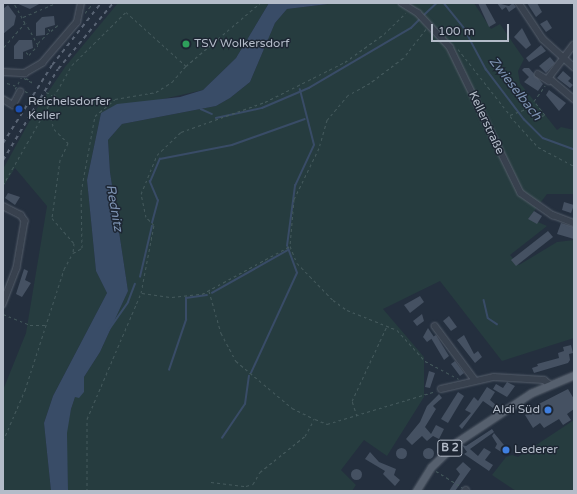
<!DOCTYPE html>
<meta charset="utf-8">
<style>
body{margin:0}
#map{position:relative;width:577px;height:494px;overflow:hidden;background:#242f3e;font-family:"Varela Round",sans-serif}
div>[style]{position:absolute}
.green>*{inset:0;background:#263c3f}
.water>*{inset:0;background:#394c67}
.stream>*{height:1.5px;margin:-0.75px;padding:0 0.75px;transform-origin:0.75px;border-radius:0.75px;background:#394c67}
.building>*{inset:0;background:#455162}
.round{border-radius:50%}
.path>*{height:1px;margin-top:-0.5px;transform-origin:0;background:repeating-linear-gradient(90deg,#44595c 0 3px,transparent 0 6px)}
.roads{filter:drop-shadow(0 0 1px #565f6c) drop-shadow(0 0 1px #565f6c)}
.minor>*{height:5.5px;margin:-2.75px;padding:0 2.75px;transform-origin:2.75px;border-radius:2.75px;background:#38414e}
.major>*{height:7px;margin:-3.5px;padding:0 3.5px;transform-origin:3.5px;border-radius:3.5px;background:#56606e}
.rail>*{height:1.5px;margin-top:-0.75px;transform-origin:0;background:repeating-linear-gradient(90deg,#5a6575 0 4px,transparent 0 8px)}
.dots>*{width:11px;height:11px;translate:-50% -50%;box-sizing:border-box;border:2px solid #1d2633;border-radius:50%}
span{translate:-50% -50%;white-space:nowrap;text-align:center;line-height:1.15;-webkit-text-stroke:3px #1d2633;paint-order:stroke}
.shield-label span{padding:1px 3px;background:#1d2633;border:1px solid;border-radius:3px;-webkit-text-stroke-width:0}
.shield-label{font-size:11px;color:#b4bcc9;font-weight:700}
.poi-label{font-size:12px;color:#b4bcc9}
.left{translate:0 -50%;text-align:left}
.right{translate:-100% -50%;text-align:right}
.street-label{font-size:12px;color:#b4bcc9}
.water-label{font-size:13px;color:#7c92b1;font-style:italic}
.frame{position:absolute;inset:0;border:4px solid #b4bcc9;pointer-events:none}
.scale{position:absolute;left:431px;top:24px;width:78px;height:18px;box-sizing:border-box;border:2px solid #b4bcc9;border-top:0;padding-left:5px;font-size:12px;line-height:14px;white-space:nowrap;color:#b4bcc9;-webkit-text-stroke:3px #1d2633;paint-order:stroke}
</style>
<div id="map">
<div class="green">
<div style="clip-path:polygon(118px 3px,269px 3px,236px 58px,203px 90px,101px 113px,87px 180px,96px 271px,107px 293px,53px 396px,44px 423px,51px 491px,3px 491px,3px 390px,26px 333px,47px 206px,15px 168px,3px 187px,3px 169px,34px 113px,65px 67px)"></div>
<div style="clip-path:polygon(336px 3px,474px 3px,491px 29px,500px 24px,524px 59px,518px 71px,520px 83px,557px 130px,561px 127px,574px 130px,574px 194px,547px 194px,529px 218px,547px 226px,510px 255px,519px 265px,557px 242px,574px 240px,574px 338px,502px 361px,440px 281px,383px 309px,424px 357px,424px 397px,387px 456px,364px 440px,341px 470px,356px 485px,352px 491px,68px 491px,66px 433px,71px 409px,75px 397px,84px 392px,84px 377px,100px 352px,128px 291px,110px 172px,108px 140px,122px 124px,216px 106px,230px 98px,250px 82px,275px 23px,287px 9px)"></div>
<div style="clip-path:polygon(574px 420px,574px 491px,516px 491px,492px 475px,506px 457px,512px 455px,518px 457px)"></div>
</div>
<div class="water">
<div style="clip-path:polygon(269px 3px,336px 3px,287px 9px,275px 23px,250px 82px,230px 98px,216px 106px,122px 124px,108px 140px,110px 172px,128px 291px,100px 352px,84px 377px,84px 392px,79px 398px,75px 397px,71px 409px,67px 433px,68px 491px,51px 491px,44px 423px,53px 396px,107px 293px,96px 271px,87px 180px,101px 113px,117px 104px,180px 97px,203px 90px,236px 58px)"></div>
</div>
<div class="stream">
<div style="left:444px;top:3px;width:32px;rotate:51deg"></div>
<div style="left:464px;top:28px;width:47px;rotate:61.8deg"></div>
<div style="left:486px;top:69px;width:63px;rotate:52.8deg"></div>
<div style="left:524px;top:119px;width:27px;rotate:45deg"></div>
<div style="left:543px;top:138px;width:33px;rotate:20deg"></div>
<div style="left:424px;top:15px;width:18px;rotate:-43deg"></div>
<div style="left:201px;top:109px;width:12px;rotate:24deg"></div>
<div style="left:216px;top:118px;width:47px;rotate:-12.3deg"></div>
<div style="left:262px;top:108px;width:51px;rotate:-23.1deg"></div>
<div style="left:309px;top:88px;width:118px;rotate:-30.5deg"></div>
<div style="left:411px;top:28px;width:11px;rotate:-45deg"></div>
<div style="left:152px;top:223px;width:23px;rotate:-75deg"></div>
<div style="left:158px;top:201px;width:21px;rotate:-113deg"></div>
<div style="left:150px;top:182px;width:25px;rotate:-67deg"></div>
<div style="left:160px;top:159px;width:73px;rotate:-11deg"></div>
<div style="left:232px;top:145px;width:77px;rotate:-19.6deg"></div>
<div style="left:287px;top:246px;width:61px;rotate:-82.4deg"></div>
<div style="left:295px;top:186px;width:45px;rotate:-65.1deg"></div>
<div style="left:314px;top:145px;width:57px;rotate:-104.3deg"></div>
<div style="left:140px;top:277px;width:52px;rotate:-76.8deg"></div>
<div style="left:212px;top:293px;width:87px;rotate:-29.5deg"></div>
<div style="left:484px;top:300px;width:18px;rotate:77deg"></div>
<div style="left:488px;top:318px;width:11px;rotate:34deg"></div>
<div style="left:108px;top:331px;width:35px;rotate:-55deg"></div>
<div style="left:128px;top:302px;width:19px;rotate:-69deg"></div>
<div style="left:169px;top:370px;width:53px;rotate:-71.2deg"></div>
<div style="left:186px;top:320px;width:22px;rotate:-90deg"></div>
<div style="left:186px;top:298px;width:21px;rotate:-8deg"></div>
<div style="left:251px;top:373px;width:110px;rotate:-65.3deg"></div>
<div style="left:297px;top:273px;width:27px;rotate:-110deg"></div>
<div style="left:222px;top:438px;width:41px;rotate:-55.9deg"></div>
<div style="left:245px;top:404px;width:28px;rotate:-82deg"></div>
</div>
<div class="building">
<div style="clip-path:polygon(16px 3px,41px 3px,30px 9px)"></div>
<div style="clip-path:polygon(478px 3px,485px 3px,496px 23px,489px 27px)"></div>
<div style="clip-path:polygon(497px 3px,509px 6px,513px 3px,516px 7px,509px 12px,506px 7px,502px 10px)"></div>
<div style="clip-path:polygon(527px 3px,537px 3px,542px 12px,536px 17px)"></div>
<div style="clip-path:polygon(8px 5px,16px 16px,14px 25px,3px 34px,3px 9px)"></div>
<div style="clip-path:polygon(54px 16px,55px 25px,45px 28px,45px 35px,36px 36px,36px 23px,42px 17px)"></div>
<div style="clip-path:polygon(547px 20px,552px 28px,546px 32px,540px 24px)"></div>
<div style="clip-path:polygon(522px 28px,531px 45px,526px 49px,514px 37px)"></div>
<div style="clip-path:polygon(19px 40px,32px 40px,33px 48px,23px 52px,23px 59px,14px 59px,14px 46px)"></div>
<div style="clip-path:polygon(541px 45px,546px 51px,529px 62px,526px 58px)"></div>
<div style="clip-path:polygon(550px 57px,555px 63px,546px 73px,539px 66px)"></div>
<div style="clip-path:polygon(524px 68px,529px 68px,543px 84px,538px 91px,524px 82px,529px 77px,522px 70px)"></div>
<div style="clip-path:polygon(563px 71px,571px 78px,568px 81px,573px 85px,570px 88px,557px 78px)"></div>
<div style="clip-path:polygon(549px 90px,566px 103px,559px 111px,546px 95px)"></div>
<div style="clip-path:polygon(8px 193px,20px 197px,15px 205px,5px 198px)"></div>
<div style="clip-path:polygon(564px 202px,574px 205px,571px 213px,562px 210px)"></div>
<div style="clip-path:polygon(534px 211px,542px 216px,537px 224px,528px 219px)"></div>
<div style="clip-path:polygon(561px 223px,574px 227px,574px 239px,557px 234px)"></div>
<div style="clip-path:polygon(548px 231px,553px 237px,516px 266px,511px 260px)"></div>
<div style="clip-path:polygon(24px 269px,28px 271px,25px 280px,31px 283px,22px 297px,16px 294px)"></div>
<div style="clip-path:polygon(420px 296px,424px 302px,410px 313px,404px 305px)"></div>
<div style="clip-path:polygon(422px 314px,424px 321px,417px 326px,413px 321px)"></div>
<div style="clip-path:polygon(449px 316px,457px 327px,451px 331px,443px 321px)"></div>
<div style="clip-path:polygon(428px 328px,434px 337px,427px 342px,423px 337px)"></div>
<div style="clip-path:polygon(436px 335px,449px 356px,444px 360px,431px 338px)"></div>
<div style="clip-path:polygon(464px 335px,474px 354px,478px 351px,482px 357px,475px 363px,457px 340px)"></div>
<div style="clip-path:polygon(571px 345px,573px 353px,569px 354px,570px 360px,568px 363px,534px 373px,532px 368px,538px 366px,537px 364px,559px 358px,558px 353px,564px 351px,563px 347px)"></div>
<div style="clip-path:polygon(455px 361px,464px 373px,460px 376px,451px 364px)"></div>
<div style="clip-path:polygon(429px 371px,435px 373px,430px 388px,425px 387px)"></div>
<div style="clip-path:polygon(507px 382px,515px 386px,507px 397px,493px 389px,496px 384px,503px 388px)"></div>
<div style="clip-path:polygon(487px 387px,495px 392px,490px 400px,496px 405px,493px 408px,483px 401px,462px 429px,459px 426px,471px 413px,465px 410px,474px 397px,478px 401px)"></div>
<div style="clip-path:polygon(568px 389px,574px 399px,574px 409px,567px 414px,571px 420px,563px 425px,559px 419px,544px 428px,540px 423px,533px 428px,525px 415px,533px 411px,531px 408px)"></div>
<div style="clip-path:polygon(458px 392px,464px 396px,448px 423px,441px 419px)"></div>
<div style="clip-path:polygon(439px 394px,442px 398px,433px 406px,436px 409px,425px 427px,431px 434px,436px 425px,444px 429px,439px 439px,433px 436px,427px 441px,422px 436px,412px 445px,406px 439px,420px 422px,427px 406px)"></div>
<div style="clip-path:polygon(492px 429px,494px 432px,470px 449px,478px 456px,484px 448px,491px 452px,485px 460px,493px 465px,489px 471px,464px 454px,467px 452px,462px 445px,466px 446px)"></div>
<div style="clip-path:polygon(494px 433px,509px 451px,506px 455px,495px 448px,497px 444px,492px 436px)"></div>
<div class="round" style="left:395.5px;top:447.5px;width:11px;height:11px"></div>
<div class="round" style="left:422.5px;top:447.5px;width:11px;height:11px"></div>
<div style="clip-path:polygon(370px 452px,379px 462px,396px 469px,394px 475px,400px 480px,395px 486px,383px 474px,385px 471px,365px 459px)"></div>
<div style="clip-path:polygon(463px 462px,471px 469px,455px 491px,449px 491px,460px 474px,456px 469px)"></div>
<div class="round" style="left:350.5px;top:468.5px;width:11px;height:11px"></div>
</div>
<div class="path">
<div style="left:85px;top:13px;width:13px;rotate:-51deg"></div>
<div style="left:23px;top:17px;width:33px;rotate:-23deg"></div>
<div style="left:426px;top:29px;width:37px;rotate:128deg"></div>
<div style="left:403px;top:58px;width:41px;rotate:142.9deg"></div>
<div style="left:370px;top:83px;width:25px;rotate:151deg"></div>
<div style="left:348px;top:95px;width:33px;rotate:130deg"></div>
<div style="left:327px;top:120px;width:29px;rotate:106deg"></div>
<div style="left:319px;top:148px;width:57px;rotate:116.1deg"></div>
<div style="left:294px;top:199px;width:47px;rotate:94.9deg"></div>
<div style="left:290px;top:246px;width:18px;rotate:68deg"></div>
<div style="left:297px;top:263px;width:52px;rotate:45.8deg"></div>
<div style="left:333px;top:300px;width:17px;rotate:36deg"></div>
<div style="left:347px;top:310px;width:54px;rotate:21.8deg"></div>
<div style="left:397px;top:330px;width:42px;rotate:47.9deg"></div>
<div style="left:425px;top:361px;width:38px;rotate:28deg"></div>
<div style="left:51px;top:31px;width:9px;rotate:-41deg"></div>
<div style="left:38px;top:43px;width:17px;rotate:-45deg"></div>
<div style="left:50px;top:31px;width:4px;rotate:-124deg"></div>
<div style="left:4px;top:47px;width:32px;rotate:-49deg"></div>
<div style="left:25px;top:23px;width:23px;rotate:-119deg"></div>
<div style="left:458px;top:49px;width:84px;rotate:51.8deg"></div>
<div style="left:510px;top:115px;width:19px;rotate:-21deg"></div>
<div style="left:528px;top:108px;width:15px;rotate:32deg"></div>
<div style="left:541px;top:116px;width:4px;rotate:-14deg"></div>
<div style="left:26px;top:52px;width:4px;rotate:45deg"></div>
<div style="left:29px;top:55px;width:13px;rotate:-48deg"></div>
<div style="left:38px;top:45px;width:25px;rotate:-119deg"></div>
<div style="left:24px;top:78px;width:10px;rotate:29deg"></div>
<div style="left:26px;top:78px;width:7px;rotate:34deg"></div>
<div style="left:7px;top:83px;width:9px;rotate:18deg"></div>
<div style="left:15px;top:89px;width:13px;rotate:-61deg"></div>
<div style="left:25px;top:91px;width:6px;rotate:31deg"></div>
<div style="left:46px;top:92px;width:7px;rotate:27deg"></div>
<div style="left:47px;top:106px;width:24px;rotate:73deg"></div>
<div style="left:54px;top:129px;width:20px;rotate:45deg"></div>
<div style="left:68px;top:143px;width:19px;rotate:115deg"></div>
<div style="left:60px;top:160px;width:59px;rotate:97.9deg"></div>
<div style="left:52px;top:218px;width:33px;rotate:49deg"></div>
<div style="left:74px;top:243px;width:10px;rotate:96deg"></div>
<div style="left:545px;top:115px;width:18px;rotate:-128deg"></div>
<div style="left:534px;top:101px;width:19px;rotate:-54deg"></div>
<div style="left:510px;top:116px;width:42px;rotate:47.9deg"></div>
<div style="left:538px;top:147px;width:41px;rotate:27.8deg"></div>
<div style="left:3px;top:185px;width:138px;rotate:-60.1deg"></div>
<div style="left:72px;top:65px;width:76px;rotate:-44.5deg"></div>
<div style="left:126px;top:12px;width:81px;rotate:42deg"></div>
<div style="left:186px;top:66px;width:97px;rotate:-40.4deg"></div>
<div style="left:209px;top:291px;width:44px;rotate:74.1deg"></div>
<div style="left:221px;top:333px;width:32px;rotate:62deg"></div>
<div style="left:236px;top:361px;width:73px;rotate:40deg"></div>
<div style="left:292px;top:408px;width:25px;rotate:26deg"></div>
<div style="left:315px;top:419px;width:13px;rotate:23deg"></div>
<div style="left:327px;top:424px;width:114px;rotate:-16.8deg"></div>
<div style="left:142px;top:293px;width:30px;rotate:8deg"></div>
<div style="left:172px;top:297px;width:30px;rotate:-6deg"></div>
<div style="left:202px;top:294px;width:100px;rotate:-28.6deg"></div>
<div style="left:3px;top:314px;width:29px;rotate:22deg"></div>
<div style="left:30px;top:325px;width:16px"></div>
<div style="left:357px;top:416px;width:16px;rotate:-108deg"></div>
<div style="left:352px;top:401px;width:83px;rotate:-65deg"></div>
<div style="left:3px;top:441px;width:56px;rotate:-66.7deg"></div>
<div style="left:25px;top:390px;width:127px;rotate:-72.1deg"></div>
<div style="left:64px;top:269px;width:18px;rotate:-61deg"></div>
<div style="left:73px;top:253px;width:10px;rotate:-29deg"></div>
<div style="left:82px;top:248px;width:56px;rotate:-91deg"></div>
<div style="left:81px;top:192px;width:77px;rotate:-79.6deg"></div>
<div style="left:95px;top:116px;width:26px;rotate:-40deg"></div>
<div style="left:115px;top:99px;width:42px;rotate:-9.7deg"></div>
<div style="left:156px;top:92px;width:19px;rotate:-32deg"></div>
<div style="left:172px;top:82px;width:21px;rotate:-49deg"></div>
<div style="left:436px;top:471px;width:31px;rotate:32deg"></div>
<div style="left:211px;top:482px;width:35px;rotate:7deg"></div>
<div style="left:246px;top:486px;width:7px;rotate:-16deg"></div>
<div style="left:253px;top:484px;width:14px;rotate:-60deg"></div>
<div style="left:260px;top:472px;width:58px;rotate:-38.7deg"></div>
<div style="left:305px;top:436px;width:18px;rotate:-61deg"></div>
<div style="left:87px;top:491px;width:72px;rotate:-90deg"></div>
<div style="left:87px;top:419px;width:137px;rotate:-66.8deg"></div>
<div style="left:141px;top:293px;width:69px;rotate:-79.2deg"></div>
<div style="left:154px;top:225px;width:11px;rotate:-135deg"></div>
<div style="left:146px;top:217px;width:24px;rotate:-102deg"></div>
<div style="left:141px;top:194px;width:42px;rotate:-67.7deg"></div>
<div style="left:157px;top:155px;width:33px;rotate:-44deg"></div>
<div style="left:181px;top:132px;width:89px;rotate:-19.7deg"></div>
<div style="left:265px;top:102px;width:89px;rotate:-26.6deg"></div>
<div style="left:345px;top:62px;width:48px;rotate:-35.7deg"></div>
<div style="left:384px;top:34px;width:30px;rotate:-44deg"></div>
</div>
<div class="roads">
<div class="minor">
<div style="left:402px;top:3px;width:19px;rotate:32deg"></div>
<div style="left:418px;top:13px;width:47px;rotate:46.7deg"></div>
<div style="left:450px;top:47px;width:162px;rotate:64.1deg"></div>
<div style="left:521px;top:193px;width:39px;rotate:35deg"></div>
<div style="left:553px;top:215px;width:22px;rotate:21deg"></div>
<div style="left:519px;top:3px;width:43px;rotate:56.3deg"></div>
<div style="left:543px;top:39px;width:42px;rotate:42.1deg"></div>
<div style="left:574px;top:45px;width:41px;rotate:127.1deg"></div>
<div style="left:549px;top:78px;width:33px;rotate:40deg"></div>
<div style="left:3px;top:72px;width:22px;rotate:3deg"></div>
<div style="left:25px;top:73px;width:20px;rotate:-30deg"></div>
<div style="left:42px;top:63px;width:54px;rotate:-49.5deg"></div>
<div style="left:77px;top:22px;width:19px;rotate:-78deg"></div>
<div style="left:538px;top:74px;width:13px;rotate:32deg"></div>
<div style="left:3px;top:99px;width:12px;rotate:31deg"></div>
<div style="left:13px;top:105px;width:15px;rotate:-62deg"></div>
<div style="left:3px;top:206px;width:20px;rotate:27deg"></div>
<div style="left:21px;top:215px;width:7px;rotate:56deg"></div>
<div style="left:25px;top:221px;width:48px;rotate:99.7deg"></div>
<div style="left:17px;top:268px;width:39px;rotate:111deg"></div>
<div style="left:435px;top:326px;width:67px;rotate:53.5deg"></div>
<div style="left:441px;top:389px;width:54px;rotate:-12.8deg"></div>
<div style="left:494px;top:377px;width:50px;rotate:3.4deg"></div>
<div style="left:544px;top:380px;width:5px;rotate:37deg"></div>
<div style="left:465px;top:491px;width:1px;rotate:-45deg"></div>
</div>
<div class="major">
<div style="left:416px;top:491px;width:28px;rotate:-58deg"></div>
<div style="left:431px;top:467px;width:36px;rotate:-44deg"></div>
<div style="left:457px;top:442px;width:89px;rotate:-33.5deg"></div>
<div style="left:531px;top:393px;width:47px;rotate:-22.7deg"></div>
</div>
</div>
<div class="rail">
<div style="left:3px;top:143px;width:92px;rotate:-57.9deg"></div>
<div style="left:52px;top:65px;width:79px;rotate:-51.7deg"></div>
<div style="left:3px;top:160px;width:106px;rotate:-58.9deg"></div>
<div style="left:58px;top:69px;width:86px;rotate:-50.2deg"></div>
</div>
<div class="dots">
<div style="left:186px;top:44px;background:#2e9e5b"></div>
<div style="left:19px;top:109px;background:#1a4fb4"></div>
<div style="left:548px;top:410px;background:#3f7fe0"></div>
<div style="left:506px;top:450px;background:#3f7fe0"></div>
</div>
<div class="shield-label">
<span style="left:450px;top:448px">B 2</span>
</div>
<div class="poi-label">
<span class="left" style="left:194px;top:44px">TSV Wolkersdorf</span>
<span class="left" style="left:28px;top:109px">Reichelsdorfer<br>Keller</span>
<span class="right" style="left:540px;top:410px">Aldi Süd</span>
<span class="left" style="left:514px;top:450px">Lederer</span>
</div>
<div class="street-label">
<span style="left:486px;top:123px;rotate:65deg">Kellerstraße</span>
</div>
<div class="water-label">
<span style="left:515px;top:89px;rotate:52deg">Zwieselbach</span>
<span style="left:114px;top:208px;rotate:80deg">Rednitz</span>
</div>
<div class="frame"></div>
<div class="scale">100 m</div>
</div>
